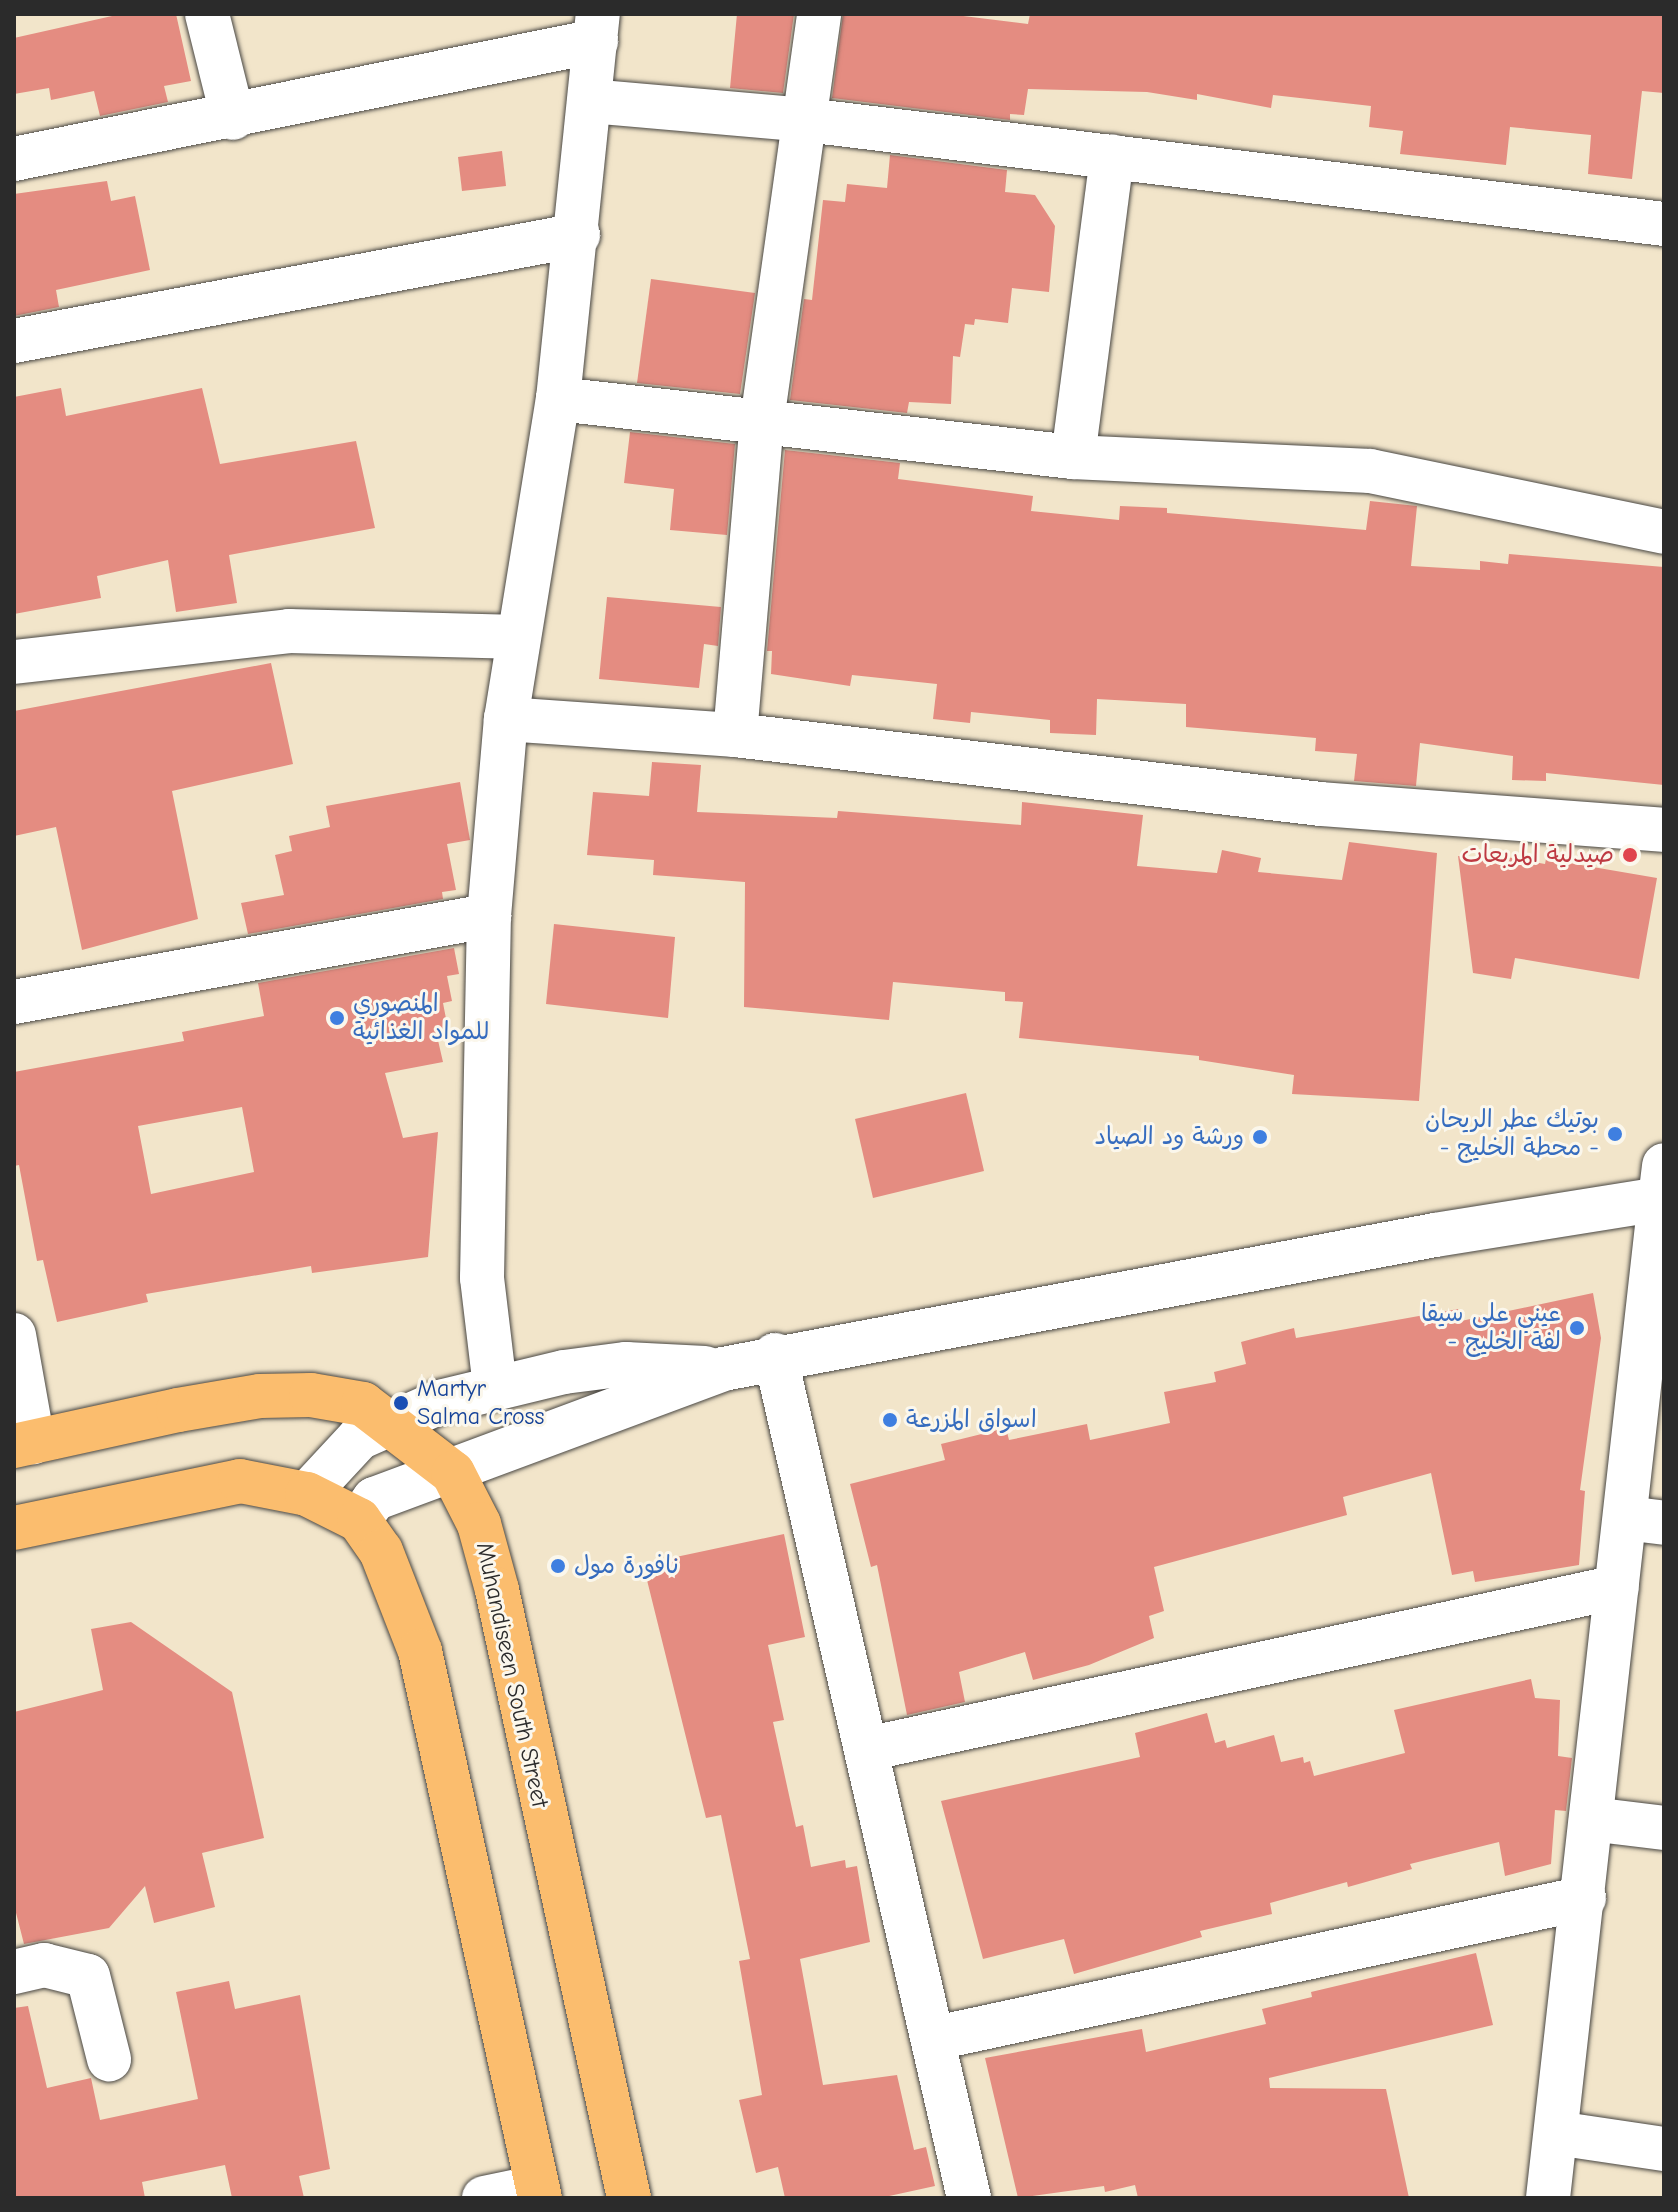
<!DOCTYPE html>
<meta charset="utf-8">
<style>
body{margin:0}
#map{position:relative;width:1678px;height:2212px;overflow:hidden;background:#f2e5ca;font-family:"Comic Neue","Playpen Sans Arabic",sans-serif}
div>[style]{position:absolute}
.building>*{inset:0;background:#e48c81}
.roads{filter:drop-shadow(0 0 2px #494743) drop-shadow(0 0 2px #494743)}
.minor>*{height:44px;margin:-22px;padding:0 22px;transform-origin:22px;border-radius:22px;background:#fff}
.tertiary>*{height:44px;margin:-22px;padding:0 22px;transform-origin:22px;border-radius:22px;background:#fff}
.trunk>*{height:44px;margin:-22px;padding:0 22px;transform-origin:22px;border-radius:22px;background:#fbbd6e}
.dots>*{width:22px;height:22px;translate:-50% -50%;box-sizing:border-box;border:4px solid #fbf7ec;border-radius:50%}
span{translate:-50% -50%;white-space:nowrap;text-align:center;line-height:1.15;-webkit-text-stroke:6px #fbf7ec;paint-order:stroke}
.health-label{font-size:24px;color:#be3a42}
.right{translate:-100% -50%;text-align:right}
.shop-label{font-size:24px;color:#366cbe}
.left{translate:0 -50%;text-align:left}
.transit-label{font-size:24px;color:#164399}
.street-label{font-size:24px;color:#2b2b2b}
.frame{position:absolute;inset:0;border:16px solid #2b2b2b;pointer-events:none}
</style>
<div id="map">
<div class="building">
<div style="clip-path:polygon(121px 14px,176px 14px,191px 81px,164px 86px,168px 102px,100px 116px,94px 91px,51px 100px,49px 88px,14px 94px,14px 38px)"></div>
<div style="clip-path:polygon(737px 14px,794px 14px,783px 93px,730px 88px)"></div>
<div style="clip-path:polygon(843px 14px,947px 14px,1028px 24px,1030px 14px,1664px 14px,1664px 93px,1642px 91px,1632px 179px,1588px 174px,1591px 135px,1510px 127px,1506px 165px,1400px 154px,1403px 131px,1369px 127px,1371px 106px,1273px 95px,1271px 108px,1197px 94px,1197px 100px,1147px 92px,1028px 89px,1024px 115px,1010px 114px,1010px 120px,832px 98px)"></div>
<div style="clip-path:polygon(502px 151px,506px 186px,462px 191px,458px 157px)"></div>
<div style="clip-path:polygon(890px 155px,1007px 170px,1005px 192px,1035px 195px,1055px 226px,1049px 292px,1012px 288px,1008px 323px,975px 319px,974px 325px,965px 324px,960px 357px,953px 356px,951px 404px,909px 402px,907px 413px,790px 400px,804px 299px,812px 300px,823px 200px,845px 202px,847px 184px,887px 188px)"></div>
<div style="clip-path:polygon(107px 181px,111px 201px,135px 196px,150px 270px,56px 290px,59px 307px,14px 316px,14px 194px)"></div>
<div style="clip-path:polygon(651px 279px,755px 293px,740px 394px,637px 383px)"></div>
<div style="clip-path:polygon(61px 388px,66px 416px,202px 388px,220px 464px,356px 441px,375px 528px,229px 555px,237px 603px,176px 612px,168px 560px,97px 576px,101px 598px,14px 614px,14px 397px)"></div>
<div style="clip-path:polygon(630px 432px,735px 444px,727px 535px,670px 530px,674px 489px,624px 483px)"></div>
<div style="clip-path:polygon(785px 450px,900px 463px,898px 479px,1033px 496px,1031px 511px,1119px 520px,1120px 506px,1167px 508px,1167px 513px,1366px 530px,1370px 501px,1417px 506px,1411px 566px,1480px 570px,1480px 561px,1508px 564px,1509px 554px,1664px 567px,1664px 785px,1546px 773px,1546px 781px,1512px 780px,1513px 756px,1420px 743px,1416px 786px,1354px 781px,1357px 754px,1315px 751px,1316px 738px,1186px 727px,1186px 704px,1097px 699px,1096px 735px,1050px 733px,1050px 720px,971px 712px,970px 723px,933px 719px,937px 684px,852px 675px,850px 686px,771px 674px,772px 651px,767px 651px)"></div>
<div style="clip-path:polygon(607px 597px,721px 607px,718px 646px,704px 644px,699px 688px,599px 679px)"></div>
<div style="clip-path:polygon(271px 663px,293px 764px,172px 791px,198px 919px,82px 950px,56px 827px,14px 836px,14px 711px)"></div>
<div style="clip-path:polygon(652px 762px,701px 765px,697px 812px,837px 818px,838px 811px,1021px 825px,1022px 802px,1143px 815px,1137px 866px,1217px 873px,1222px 850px,1261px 858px,1258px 872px,1342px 880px,1349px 842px,1437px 853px,1419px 1101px,1292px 1094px,1294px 1075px,1199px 1060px,1199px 1056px,1019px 1038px,1023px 1002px,1005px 1001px,1005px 992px,893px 982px,889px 1020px,744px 1007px,745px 882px,653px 875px,654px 860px,587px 855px,593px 792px,649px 796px)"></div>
<div style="clip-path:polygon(460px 782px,470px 840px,447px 844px,456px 890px,442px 892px,443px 899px,248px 934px,241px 903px,284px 895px,275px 855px,292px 851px,289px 836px,330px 827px,326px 806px)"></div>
<div style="clip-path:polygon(1458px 856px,1500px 862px,1501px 856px,1545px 864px,1546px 859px,1657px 878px,1639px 979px,1515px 958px,1511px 979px,1473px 973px)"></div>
<div style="clip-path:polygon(554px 924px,675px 937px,668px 1018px,546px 1004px)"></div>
<div style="clip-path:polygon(evenodd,454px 948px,459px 974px,447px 976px,452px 1001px,443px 1003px,449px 1034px,437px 1036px,443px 1062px,385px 1073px,403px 1138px,438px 1132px,428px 1257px,312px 1273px,311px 1266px,146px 1294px,148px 1302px,57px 1322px,43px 1260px,37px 1261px,19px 1165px,14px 1166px,14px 1072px,184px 1041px,182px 1032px,264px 1016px,258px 983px,454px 948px,242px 1107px,254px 1172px,151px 1194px,138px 1126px,242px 1107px)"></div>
<div style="clip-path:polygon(966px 1093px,984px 1171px,873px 1198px,855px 1119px)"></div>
<div style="clip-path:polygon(1593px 1293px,1601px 1338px,1580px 1490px,1585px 1491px,1579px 1565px,1475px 1582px,1473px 1571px,1452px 1575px,1431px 1473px,1343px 1497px,1347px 1515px,1154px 1567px,1164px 1611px,1149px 1616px,1154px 1638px,1089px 1665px,1033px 1680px,1025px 1652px,959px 1672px,965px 1702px,907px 1715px,877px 1565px,871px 1567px,850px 1484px,945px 1460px,941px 1444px,1006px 1428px,1009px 1440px,1087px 1424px,1090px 1440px,1170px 1423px,1164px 1392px,1216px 1382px,1214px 1372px,1246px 1364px,1241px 1342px,1294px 1328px,1296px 1338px,1458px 1309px,1461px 1321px)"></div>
<div style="clip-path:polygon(784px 1534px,805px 1637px,768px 1645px,784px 1720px,773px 1722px,796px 1827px,803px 1825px,811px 1867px,845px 1860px,846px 1868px,857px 1866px,870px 1942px,800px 1959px,823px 2085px,897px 2075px,914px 2150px,926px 2147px,935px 2186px,880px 2198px,785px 2198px,778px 2167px,756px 2173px,739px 2100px,762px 2095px,739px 1961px,750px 1959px,721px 1815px,706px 1818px,643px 1564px)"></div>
<div style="clip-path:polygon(131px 1622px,232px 1692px,264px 1838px,202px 1853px,215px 1907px,154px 1923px,145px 1886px,109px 1928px,24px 1944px,14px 1905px,14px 1712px,103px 1690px,91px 1629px)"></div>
<div style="clip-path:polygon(1531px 1679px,1535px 1698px,1560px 1700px,1558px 1756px,1572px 1758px,1566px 1811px,1555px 1810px,1551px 1864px,1505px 1876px,1499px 1842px,1410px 1864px,1412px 1869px,1348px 1887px,1347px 1882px,1270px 1903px,1272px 1914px,1200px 1931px,1202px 1937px,1074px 1974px,1064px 1939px,983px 1959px,941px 1801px,1140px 1757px,1135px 1733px,1207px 1713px,1215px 1743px,1225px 1740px,1227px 1748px,1274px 1735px,1281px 1762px,1303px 1757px,1304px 1763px,1310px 1761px,1314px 1776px,1405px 1753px,1394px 1710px)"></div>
<div style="clip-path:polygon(1476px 1953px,1493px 2025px,1269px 2078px,1270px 2088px,1386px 2089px,1409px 2198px,1138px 2198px,1135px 2185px,1105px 2192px,1104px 2186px,1018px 2198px,985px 2058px,1142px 2029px,1146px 2052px,1266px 2024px,1262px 2009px,1312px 1997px,1311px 1992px)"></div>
<div style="clip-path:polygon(229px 1981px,235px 2009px,300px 1995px,330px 2169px,299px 2176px,304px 2198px,232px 2198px,225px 2165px,142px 2182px,145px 2198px,14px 2198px,14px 2008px,28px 2006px,47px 2088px,91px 2078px,100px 2120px,198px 2099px,176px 1992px)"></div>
</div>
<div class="roads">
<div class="minor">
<div style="left:207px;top:14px;width:107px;rotate:76deg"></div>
<div style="left:590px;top:101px;width:217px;rotate:5deg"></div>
<div style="left:806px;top:120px;width:864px;rotate:6.91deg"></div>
<div style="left:14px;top:159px;width:594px;rotate:-11.46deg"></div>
<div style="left:14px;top:341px;width:574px;rotate:-10.64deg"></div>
<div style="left:558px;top:399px;width:518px;rotate:6.43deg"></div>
<div style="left:1073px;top:457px;width:297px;rotate:2.7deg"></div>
<div style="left:1370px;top:471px;width:300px;rotate:11.7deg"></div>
<div style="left:1073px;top:457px;width:303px;rotate:-82.6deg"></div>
<div style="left:14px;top:662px;width:277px;rotate:-6.4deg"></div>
<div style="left:289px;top:631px;width:229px;rotate:1.5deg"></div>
<div style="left:506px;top:719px;width:230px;rotate:4deg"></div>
<div style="left:735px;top:735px;width:590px;rotate:6.72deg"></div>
<div style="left:1321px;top:804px;width:344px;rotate:4.3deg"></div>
<div style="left:735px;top:735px;width:315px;rotate:-85.1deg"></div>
<div style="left:762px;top:421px;width:411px;rotate:-82deg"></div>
<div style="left:14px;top:1002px;width:483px;rotate:-10.3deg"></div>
<div style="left:14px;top:1335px;width:109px;rotate:79.9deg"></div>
<div style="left:775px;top:1355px;width:865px;rotate:77.04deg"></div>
<div style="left:495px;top:1387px;width:110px;rotate:-96.8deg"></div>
<div style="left:482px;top:1278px;width:362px;rotate:-88.9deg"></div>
<div style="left:489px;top:916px;width:198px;rotate:-85.1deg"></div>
<div style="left:506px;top:719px;width:324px;rotate:-80.8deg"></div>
<div style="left:558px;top:399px;width:387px;rotate:-84.1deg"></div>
<div style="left:1626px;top:1518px;width:38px;rotate:7deg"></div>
<div style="left:867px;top:1749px;width:767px;rotate:-12.19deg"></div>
<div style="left:1591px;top:1819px;width:74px;rotate:7deg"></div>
<div style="left:14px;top:1972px;width:31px;rotate:-13deg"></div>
<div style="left:44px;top:1965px;width:45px;rotate:14deg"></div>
<div style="left:88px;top:1976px;width:86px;rotate:75.8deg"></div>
<div style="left:936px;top:2038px;width:663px;rotate:-12.19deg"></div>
<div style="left:1556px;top:2133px;width:109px;rotate:8.4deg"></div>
<div style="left:484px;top:2198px;width:54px;rotate:-11.7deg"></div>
<div style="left:1548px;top:2198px;width:1005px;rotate:-83.6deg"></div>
<div style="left:1660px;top:1199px;width:4px"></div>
</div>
<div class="tertiary">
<div style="left:307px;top:1494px;width:76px;rotate:-47.1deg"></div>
<div style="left:359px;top:1438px;width:89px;rotate:-24deg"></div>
<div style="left:440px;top:1402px;width:128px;rotate:-13.6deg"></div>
<div style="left:564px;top:1372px;width:63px;rotate:-7.4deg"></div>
<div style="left:626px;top:1364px;width:79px;rotate:2.9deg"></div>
<div style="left:359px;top:1520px;width:26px;rotate:-54deg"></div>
<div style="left:374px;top:1499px;width:372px;rotate:-20.4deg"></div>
<div style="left:723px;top:1369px;width:724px;rotate:-10.66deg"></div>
<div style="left:1435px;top:1235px;width:228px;rotate:-9.1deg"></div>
<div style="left:1660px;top:1199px;width:34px;rotate:-83deg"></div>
</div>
<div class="trunk">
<div style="left:14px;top:1446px;width:168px;rotate:-12.4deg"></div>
<div style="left:178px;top:1410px;width:83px;rotate:-9.7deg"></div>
<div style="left:260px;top:1396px;width:51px;rotate:-1.1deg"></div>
<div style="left:311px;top:1395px;width:53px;rotate:9.8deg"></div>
<div style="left:363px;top:1404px;width:113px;rotate:37.5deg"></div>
<div style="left:453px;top:1473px;width:57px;rotate:63deg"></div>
<div style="left:479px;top:1524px;width:68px;rotate:74.7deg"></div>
<div style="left:497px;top:1590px;width:622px;rotate:77.75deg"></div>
<div style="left:14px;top:1528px;width:231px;rotate:-11.7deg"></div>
<div style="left:240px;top:1481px;width:68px;rotate:11deg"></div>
<div style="left:307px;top:1494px;width:58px;rotate:26.6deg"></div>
<div style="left:359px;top:1520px;width:38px;rotate:55deg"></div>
<div style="left:381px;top:1551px;width:107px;rotate:68.7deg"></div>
<div style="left:420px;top:1651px;width:560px;rotate:77.63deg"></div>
</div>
</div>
<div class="dots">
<div style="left:1630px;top:855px;background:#e0444e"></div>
<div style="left:337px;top:1018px;background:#3f7fe0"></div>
<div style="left:1615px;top:1134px;background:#3f7fe0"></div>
<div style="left:1260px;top:1137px;background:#3f7fe0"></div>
<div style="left:1577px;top:1328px;background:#3f7fe0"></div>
<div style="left:401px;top:1403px;background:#1a4fb4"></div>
<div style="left:890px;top:1420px;background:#3f7fe0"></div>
<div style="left:558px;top:1566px;background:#3f7fe0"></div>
</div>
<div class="health-label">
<span class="right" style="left:1614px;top:855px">صيدلية المربعات</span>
</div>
<div class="shop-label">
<span class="left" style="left:353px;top:1018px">المنصوري<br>للمواد الغذائية</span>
<span class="right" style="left:1599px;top:1134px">بوتيك عطر الريحان<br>- محطة الخليج -</span>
<span class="right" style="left:1244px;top:1137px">ورشة ود الصياد</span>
<span class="right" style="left:1561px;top:1328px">عيني على سيقا<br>- لفة الخليج</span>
<span class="left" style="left:906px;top:1420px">اسواق المزرعة</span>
<span class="left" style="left:574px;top:1566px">نافورة مول</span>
</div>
<div class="transit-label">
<span class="left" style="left:417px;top:1403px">Martyr<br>Salma Cross</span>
</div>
<div class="street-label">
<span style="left:512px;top:1675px;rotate:78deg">Muhandiseen South Street</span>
</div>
<div class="frame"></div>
</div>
